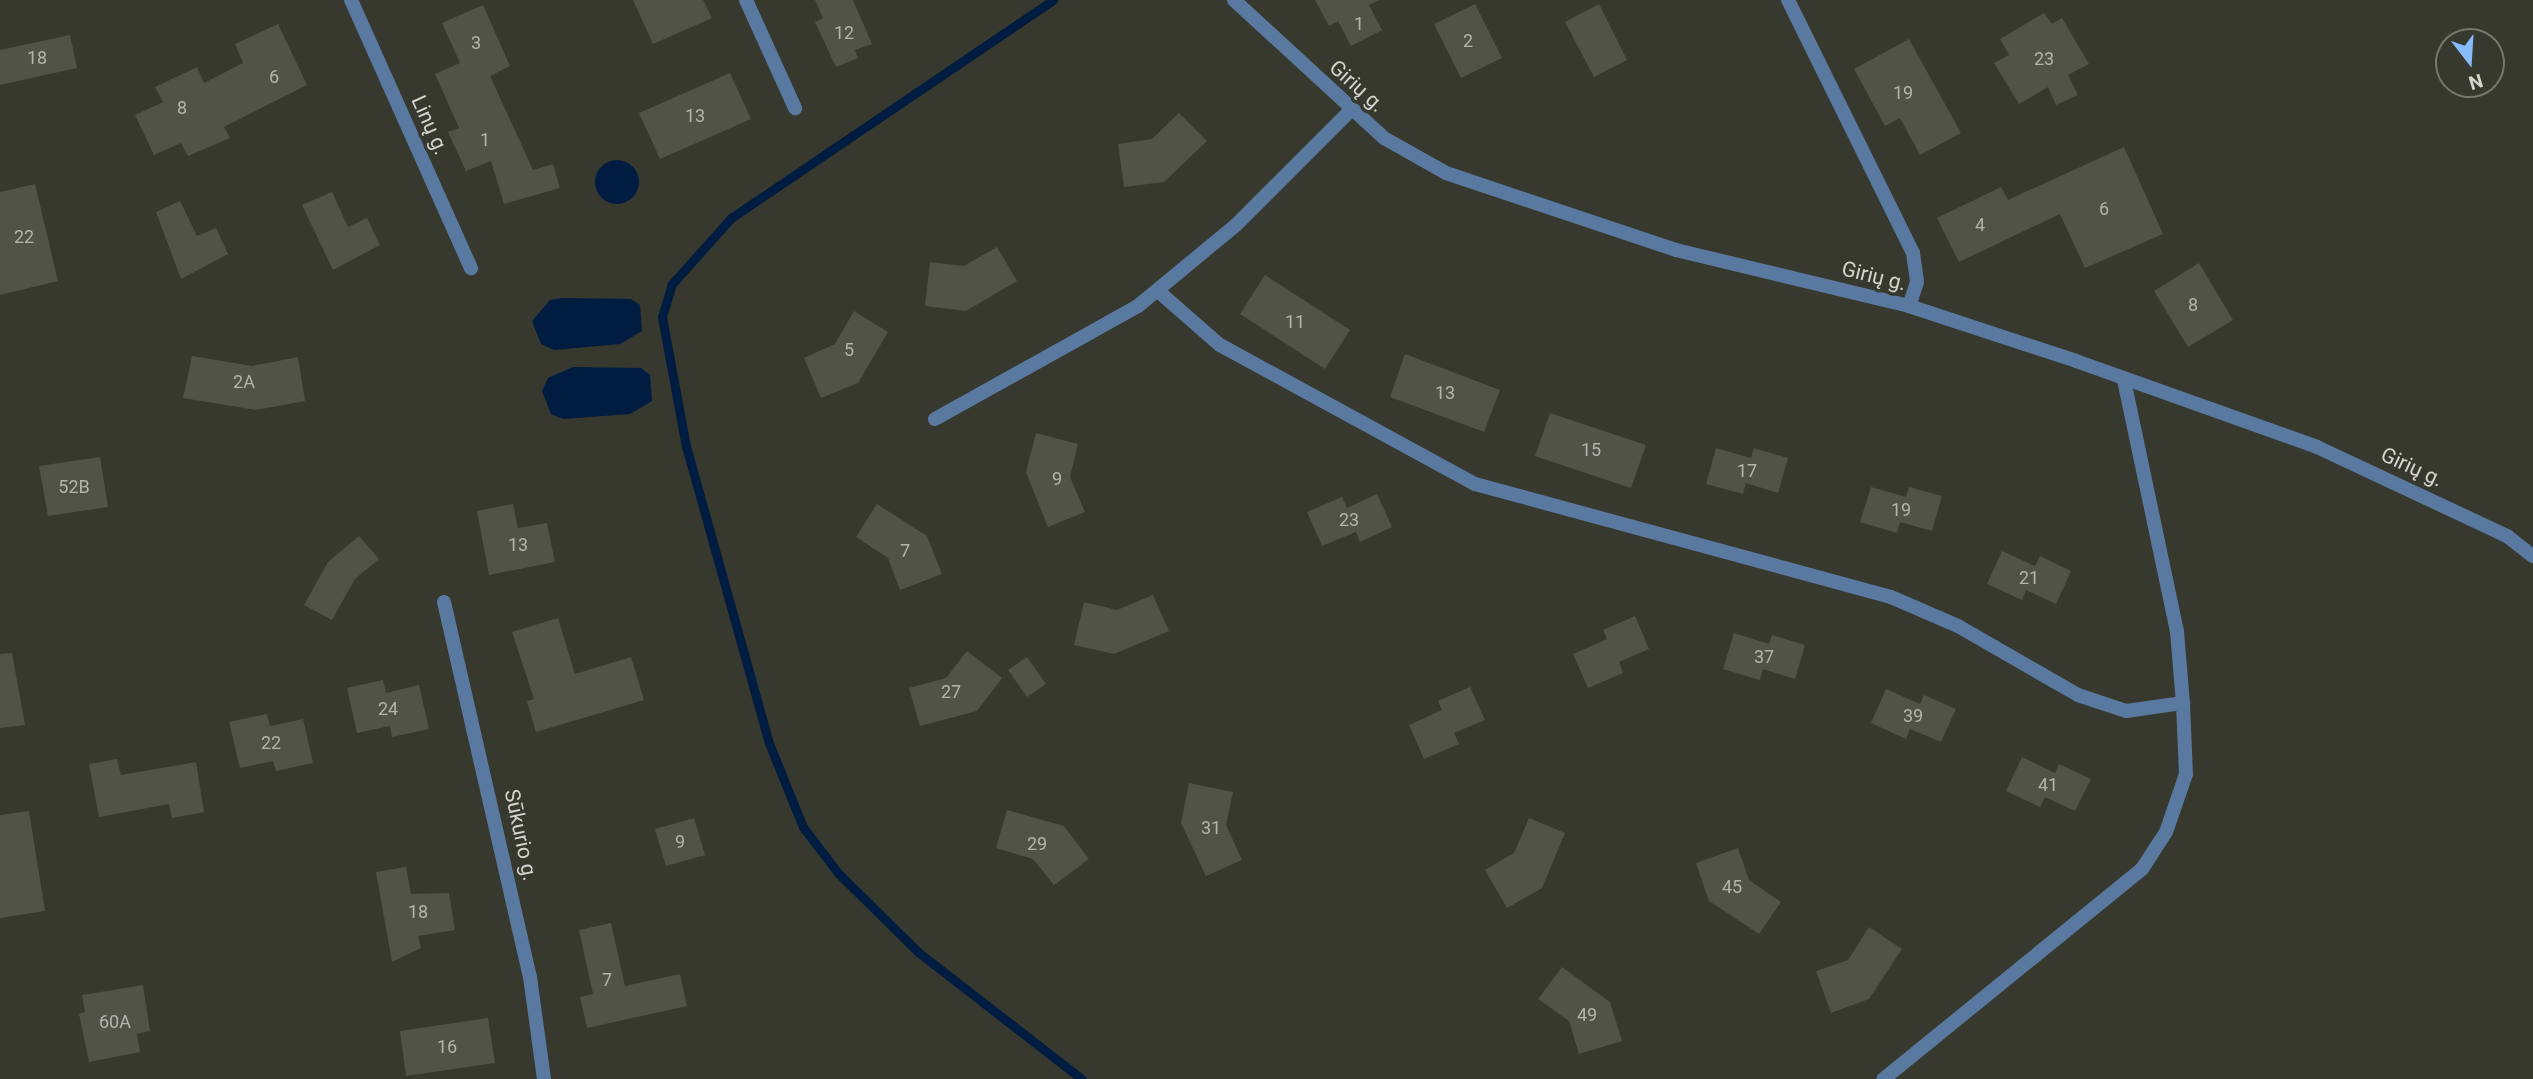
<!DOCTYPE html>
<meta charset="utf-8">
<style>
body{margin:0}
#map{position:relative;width:2533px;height:1079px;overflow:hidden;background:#37382e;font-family:Roboto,sans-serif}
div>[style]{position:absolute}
.water>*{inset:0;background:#001c41}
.round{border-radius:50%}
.stream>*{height:9px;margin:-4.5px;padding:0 4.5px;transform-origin:4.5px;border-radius:4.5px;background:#001c41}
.building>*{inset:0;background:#515248}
.street>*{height:14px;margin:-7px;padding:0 7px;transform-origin:7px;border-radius:7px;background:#5979a0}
span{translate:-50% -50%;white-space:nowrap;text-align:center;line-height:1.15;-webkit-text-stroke:7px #37382e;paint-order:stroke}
.number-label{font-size:18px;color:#b3b4ad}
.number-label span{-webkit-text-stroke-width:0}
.street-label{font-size:21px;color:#d4d5cf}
.north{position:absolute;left:2435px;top:28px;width:70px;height:70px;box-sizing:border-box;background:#37382e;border:2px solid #76776e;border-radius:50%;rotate:163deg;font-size:19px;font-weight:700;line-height:28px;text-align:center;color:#d4d5cf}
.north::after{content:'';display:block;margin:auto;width:24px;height:32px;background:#87bbfb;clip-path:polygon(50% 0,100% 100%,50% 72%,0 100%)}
</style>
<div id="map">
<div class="water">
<div class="round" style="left:595px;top:160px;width:44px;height:44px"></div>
<div style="clip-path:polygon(563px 298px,631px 299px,640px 305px,642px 331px,620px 344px,554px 350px,541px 344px,532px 321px,550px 300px)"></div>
<div style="clip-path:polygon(573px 367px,641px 368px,650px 375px,652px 401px,630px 414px,563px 419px,551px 414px,542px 391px,548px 378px)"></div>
</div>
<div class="stream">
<div style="left:1053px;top:0;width:389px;rotate:145.9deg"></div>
<div style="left:731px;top:218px;width:89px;rotate:131.8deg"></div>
<div style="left:672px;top:284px;width:34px;rotate:107deg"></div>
<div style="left:662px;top:317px;width:131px;rotate:79.5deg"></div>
<div style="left:686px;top:446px;width:308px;rotate:74.4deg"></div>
<div style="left:769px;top:743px;width:91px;rotate:68deg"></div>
<div style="left:803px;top:827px;width:58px;rotate:52.7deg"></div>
<div style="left:838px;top:873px;width:112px;rotate:44.6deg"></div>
<div style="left:918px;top:952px;width:207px;rotate:37.8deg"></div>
</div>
<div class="building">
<div style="clip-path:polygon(633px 0,703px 0,712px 18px,653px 44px)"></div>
<div style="clip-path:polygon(815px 0,853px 0,872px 44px,855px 50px,858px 58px,836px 67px,815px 22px,823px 18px)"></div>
<div style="clip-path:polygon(1315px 0,1379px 0,1369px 5px,1382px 30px,1351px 46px,1338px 21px,1329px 26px)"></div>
<div style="clip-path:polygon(1475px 4px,1502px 58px,1461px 78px,1434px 24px)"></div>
<div style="clip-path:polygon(1599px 4px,1627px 60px,1594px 77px,1565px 22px)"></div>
<div style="clip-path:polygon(483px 5px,510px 66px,490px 76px,533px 170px,553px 164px,560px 188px,504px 204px,491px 161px,466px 171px,448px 132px,459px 128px,435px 74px,460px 63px,442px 23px)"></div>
<div style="clip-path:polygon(2044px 13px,2052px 24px,2062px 18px,2089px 64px,2068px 75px,2078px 95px,2056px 105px,2048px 87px,2019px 104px,1994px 63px,2009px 55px,2000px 39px)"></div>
<div style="clip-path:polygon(278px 24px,307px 85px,224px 127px,230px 138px,188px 156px,181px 143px,154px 155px,135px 115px,163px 102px,155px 87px,197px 67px,204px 83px,243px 63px,235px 44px)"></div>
<div style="clip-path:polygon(70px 35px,77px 68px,0 85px,0 50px)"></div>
<div style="clip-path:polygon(1909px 39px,1961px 133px,1920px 155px,1900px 118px,1885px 126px,1854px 69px)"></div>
<div style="clip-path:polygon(730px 73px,751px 119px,660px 159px,639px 113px)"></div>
<div style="clip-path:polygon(1179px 113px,1207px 141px,1164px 182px,1124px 187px,1118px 144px,1152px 139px)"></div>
<div style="clip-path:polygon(2124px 147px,2163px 234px,2085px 268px,2060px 214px,1959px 262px,1937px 218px,2001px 187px,2008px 200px)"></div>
<div style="clip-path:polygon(35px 184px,58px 281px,0 295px,0 192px)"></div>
<div style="clip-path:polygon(332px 192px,348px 227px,367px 218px,380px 245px,333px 270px,302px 205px)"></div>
<div style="clip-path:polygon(180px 201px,197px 236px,216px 228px,228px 254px,181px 279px,156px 212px)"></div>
<div style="clip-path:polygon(997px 247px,1017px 281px,966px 311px,925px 306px,930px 262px,964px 266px)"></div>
<div style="clip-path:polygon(2199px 263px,2233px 320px,2188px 347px,2154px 291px)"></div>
<div style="clip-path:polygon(1265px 275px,1350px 330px,1325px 369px,1240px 314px)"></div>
<div style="clip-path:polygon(854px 311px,888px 332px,858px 383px,821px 398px,804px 358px,835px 344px)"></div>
<div style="clip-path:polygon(1405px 354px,1500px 390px,1484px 432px,1390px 397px)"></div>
<div style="clip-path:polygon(192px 356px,252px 366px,298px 357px,305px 401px,256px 410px,183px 398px)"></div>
<div style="clip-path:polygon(1550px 413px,1646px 445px,1631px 488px,1535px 456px)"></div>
<div style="clip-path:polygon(1036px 433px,1078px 444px,1070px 477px,1085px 512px,1048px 527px,1026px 472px)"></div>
<div style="clip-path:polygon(1716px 448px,1751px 458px,1754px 448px,1788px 458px,1778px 493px,1746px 483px,1743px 494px,1706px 484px)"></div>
<div style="clip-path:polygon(100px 457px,108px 507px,48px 516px,39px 466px)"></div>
<div style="clip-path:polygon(1871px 487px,1906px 497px,1909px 487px,1942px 496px,1932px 531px,1900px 522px,1897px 533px,1860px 522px)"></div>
<div style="clip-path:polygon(1377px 494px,1392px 527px,1360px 542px,1356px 532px,1322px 546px,1307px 512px,1342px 497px,1347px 508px)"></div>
<div style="clip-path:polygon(513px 504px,518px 528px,547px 523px,555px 562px,489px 575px,477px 511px)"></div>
<div style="clip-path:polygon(877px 504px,927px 536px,942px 574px,900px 590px,888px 558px,856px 537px)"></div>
<div style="clip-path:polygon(359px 536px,379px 559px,355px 579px,332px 620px,304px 605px,328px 562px)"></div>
<div style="clip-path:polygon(2002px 551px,2035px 566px,2040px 556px,2071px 571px,2056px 604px,2026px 590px,2022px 600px,1987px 584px)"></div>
<div style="clip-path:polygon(1153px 595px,1169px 631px,1114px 654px,1074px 645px,1084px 602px,1117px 610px)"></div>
<div style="clip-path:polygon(1635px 616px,1649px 649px,1619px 662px,1623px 673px,1588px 688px,1573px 654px,1607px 639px,1603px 630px)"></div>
<div style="clip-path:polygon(558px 618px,575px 674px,631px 657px,644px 700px,536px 732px,527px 701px,534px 699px,512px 632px)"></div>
<div style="clip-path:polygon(1734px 633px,1769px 644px,1772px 635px,1805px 645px,1795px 679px,1763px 669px,1760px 680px,1723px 669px)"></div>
<div style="clip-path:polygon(967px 651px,1002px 678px,977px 711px,920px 726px,909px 688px,946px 678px)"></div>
<div style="clip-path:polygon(12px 653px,25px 725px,0 728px,0 654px)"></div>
<div style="clip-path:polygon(1027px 657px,1046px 684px,1027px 697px,1008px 670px)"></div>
<div style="clip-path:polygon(383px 680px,386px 693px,419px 685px,429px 729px,392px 737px,390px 726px,357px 733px,347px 688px)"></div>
<div style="clip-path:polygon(1470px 687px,1485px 720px,1454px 733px,1459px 744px,1424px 759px,1409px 725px,1442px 710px,1438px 701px)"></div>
<div style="clip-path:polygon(1886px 689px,1920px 704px,1924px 695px,1956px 709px,1941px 742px,1910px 729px,1906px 739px,1871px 723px)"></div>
<div style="clip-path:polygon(267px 714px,270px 726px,303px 719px,313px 763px,276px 771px,273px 761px,240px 768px,229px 722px)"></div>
<div style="clip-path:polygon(2022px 757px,2055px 773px,2059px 764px,2091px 779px,2075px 811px,2045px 797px,2040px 807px,2006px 791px)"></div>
<div style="clip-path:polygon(117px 759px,121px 775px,196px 762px,204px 812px,172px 818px,169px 804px,99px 817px,89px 764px)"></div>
<div style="clip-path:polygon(1189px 783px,1233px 792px,1226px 825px,1242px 860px,1206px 876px,1181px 823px)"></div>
<div style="clip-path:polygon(1007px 810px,1064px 826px,1089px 859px,1054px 885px,1033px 859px,996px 848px)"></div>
<div style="clip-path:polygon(29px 811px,45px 911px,0 918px,0 815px)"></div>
<div style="clip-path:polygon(694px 818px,705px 855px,666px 866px,655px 829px)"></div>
<div style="clip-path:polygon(1529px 818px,1565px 833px,1542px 888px,1507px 908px,1485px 870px,1514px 853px)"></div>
<div style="clip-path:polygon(1738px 848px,1749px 880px,1781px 902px,1759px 934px,1709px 901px,1696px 863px)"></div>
<div style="clip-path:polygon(406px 867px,411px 894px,449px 893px,455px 930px,418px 936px,421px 948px,392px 962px,376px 872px)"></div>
<div style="clip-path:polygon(611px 923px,625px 986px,680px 974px,687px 1006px,587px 1028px,580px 997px,593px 994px,579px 930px)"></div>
<div style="clip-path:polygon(1869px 927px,1902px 949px,1869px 999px,1831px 1013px,1816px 971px,1848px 960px)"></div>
<div style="clip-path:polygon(1562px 967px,1610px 1002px,1622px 1041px,1579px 1054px,1569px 1021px,1538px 999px)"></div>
<div style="clip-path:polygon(143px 985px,150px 1031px,137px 1034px,140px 1052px,89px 1062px,79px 1014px,85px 1012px,82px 995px)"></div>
<div style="clip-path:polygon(488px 1018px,495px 1063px,406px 1076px,400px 1031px)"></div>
</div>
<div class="street">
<div style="left:351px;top:0;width:294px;rotate:65.9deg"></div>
<div style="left:746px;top:0;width:119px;rotate:65.6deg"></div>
<div style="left:1234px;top:0;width:204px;rotate:42.6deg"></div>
<div style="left:1384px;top:138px;width:71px;rotate:29.4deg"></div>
<div style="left:1446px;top:173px;width:243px;rotate:18.5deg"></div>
<div style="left:1676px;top:250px;width:240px;rotate:13.5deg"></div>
<div style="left:1909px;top:306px;width:176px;rotate:18.2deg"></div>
<div style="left:2076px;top:361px;width:256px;rotate:19.6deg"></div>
<div style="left:2317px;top:447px;width:210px;rotate:25.1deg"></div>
<div style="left:2507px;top:536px;width:33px;rotate:38deg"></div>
<div style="left:1788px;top:0;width:282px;rotate:63.7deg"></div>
<div style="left:1913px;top:253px;width:29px;rotate:82deg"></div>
<div style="left:1917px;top:282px;width:25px;rotate:108deg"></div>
<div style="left:1158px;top:291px;width:82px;rotate:41.1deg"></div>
<div style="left:1220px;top:345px;width:290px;rotate:28.6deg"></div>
<div style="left:1475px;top:484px;width:431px;rotate:15.2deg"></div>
<div style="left:1891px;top:597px;width:73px;rotate:23.4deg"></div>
<div style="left:1958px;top:626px;width:138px;rotate:29.9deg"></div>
<div style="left:2078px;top:695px;width:51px;rotate:18.4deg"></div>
<div style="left:2126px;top:711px;width:58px;rotate:-8deg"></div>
<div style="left:2183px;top:703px;width:71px;rotate:87.6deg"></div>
<div style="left:2186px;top:774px;width:61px;rotate:109deg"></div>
<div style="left:2166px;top:832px;width:44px;rotate:123deg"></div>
<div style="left:2142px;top:869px;width:333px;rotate:140.9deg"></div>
<div style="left:2124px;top:380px;width:258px;rotate:78.1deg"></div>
<div style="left:2177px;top:632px;width:71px;rotate:85.2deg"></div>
<div style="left:935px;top:419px;width:232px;rotate:-29.1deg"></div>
<div style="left:1138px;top:306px;width:127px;rotate:-39.6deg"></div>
<div style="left:1236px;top:225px;width:164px;rotate:-45deg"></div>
<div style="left:444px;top:602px;width:385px;rotate:77.1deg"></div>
<div style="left:530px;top:977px;width:103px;rotate:82.2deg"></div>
</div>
<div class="number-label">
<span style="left:1359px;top:24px">1</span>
<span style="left:844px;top:33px">12</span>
<span style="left:1468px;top:41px">2</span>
<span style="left:476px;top:43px">3</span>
<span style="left:37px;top:58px">18</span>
<span style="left:2044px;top:59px">23</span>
<span style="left:274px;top:77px">6</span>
<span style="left:1903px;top:93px">19</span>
<span style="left:182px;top:108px">8</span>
<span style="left:695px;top:116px">13</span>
<span style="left:485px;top:140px">1</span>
<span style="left:2104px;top:209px">6</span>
<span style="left:1980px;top:225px">4</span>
<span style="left:24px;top:237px">22</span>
<span style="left:2193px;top:305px">8</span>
<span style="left:1295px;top:322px">11</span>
<span style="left:849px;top:350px">5</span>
<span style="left:244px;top:382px">2A</span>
<span style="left:1445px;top:393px">13</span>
<span style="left:1591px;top:450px">15</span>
<span style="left:1747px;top:471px">17</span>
<span style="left:1057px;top:479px">9</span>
<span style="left:74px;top:487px">52B</span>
<span style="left:1901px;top:510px">19</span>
<span style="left:1349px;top:520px">23</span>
<span style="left:518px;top:545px">13</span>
<span style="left:905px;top:551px">7</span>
<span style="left:2029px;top:578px">21</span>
<span style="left:1764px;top:657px">37</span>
<span style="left:951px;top:692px">27</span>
<span style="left:388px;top:709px">24</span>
<span style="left:1913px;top:716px">39</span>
<span style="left:271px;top:743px">22</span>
<span style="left:2048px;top:785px">41</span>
<span style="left:1211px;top:828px">31</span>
<span style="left:680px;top:842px">9</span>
<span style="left:1037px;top:844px">29</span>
<span style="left:1732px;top:887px">45</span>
<span style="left:418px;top:912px">18</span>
<span style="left:607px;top:980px">7</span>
<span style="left:1587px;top:1015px">49</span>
<span style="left:115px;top:1022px">60A</span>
<span style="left:447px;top:1047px">16</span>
</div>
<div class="street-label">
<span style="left:1357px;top:86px;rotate:42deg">Girių g.</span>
<span style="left:430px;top:125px;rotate:66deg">Linų g.</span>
<span style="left:1874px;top:276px;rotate:14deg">Girių g.</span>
<span style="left:2412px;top:467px;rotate:25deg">Girių g.</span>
<span style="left:521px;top:835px;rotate:78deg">Sūkurio g.</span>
</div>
<div class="north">N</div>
</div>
